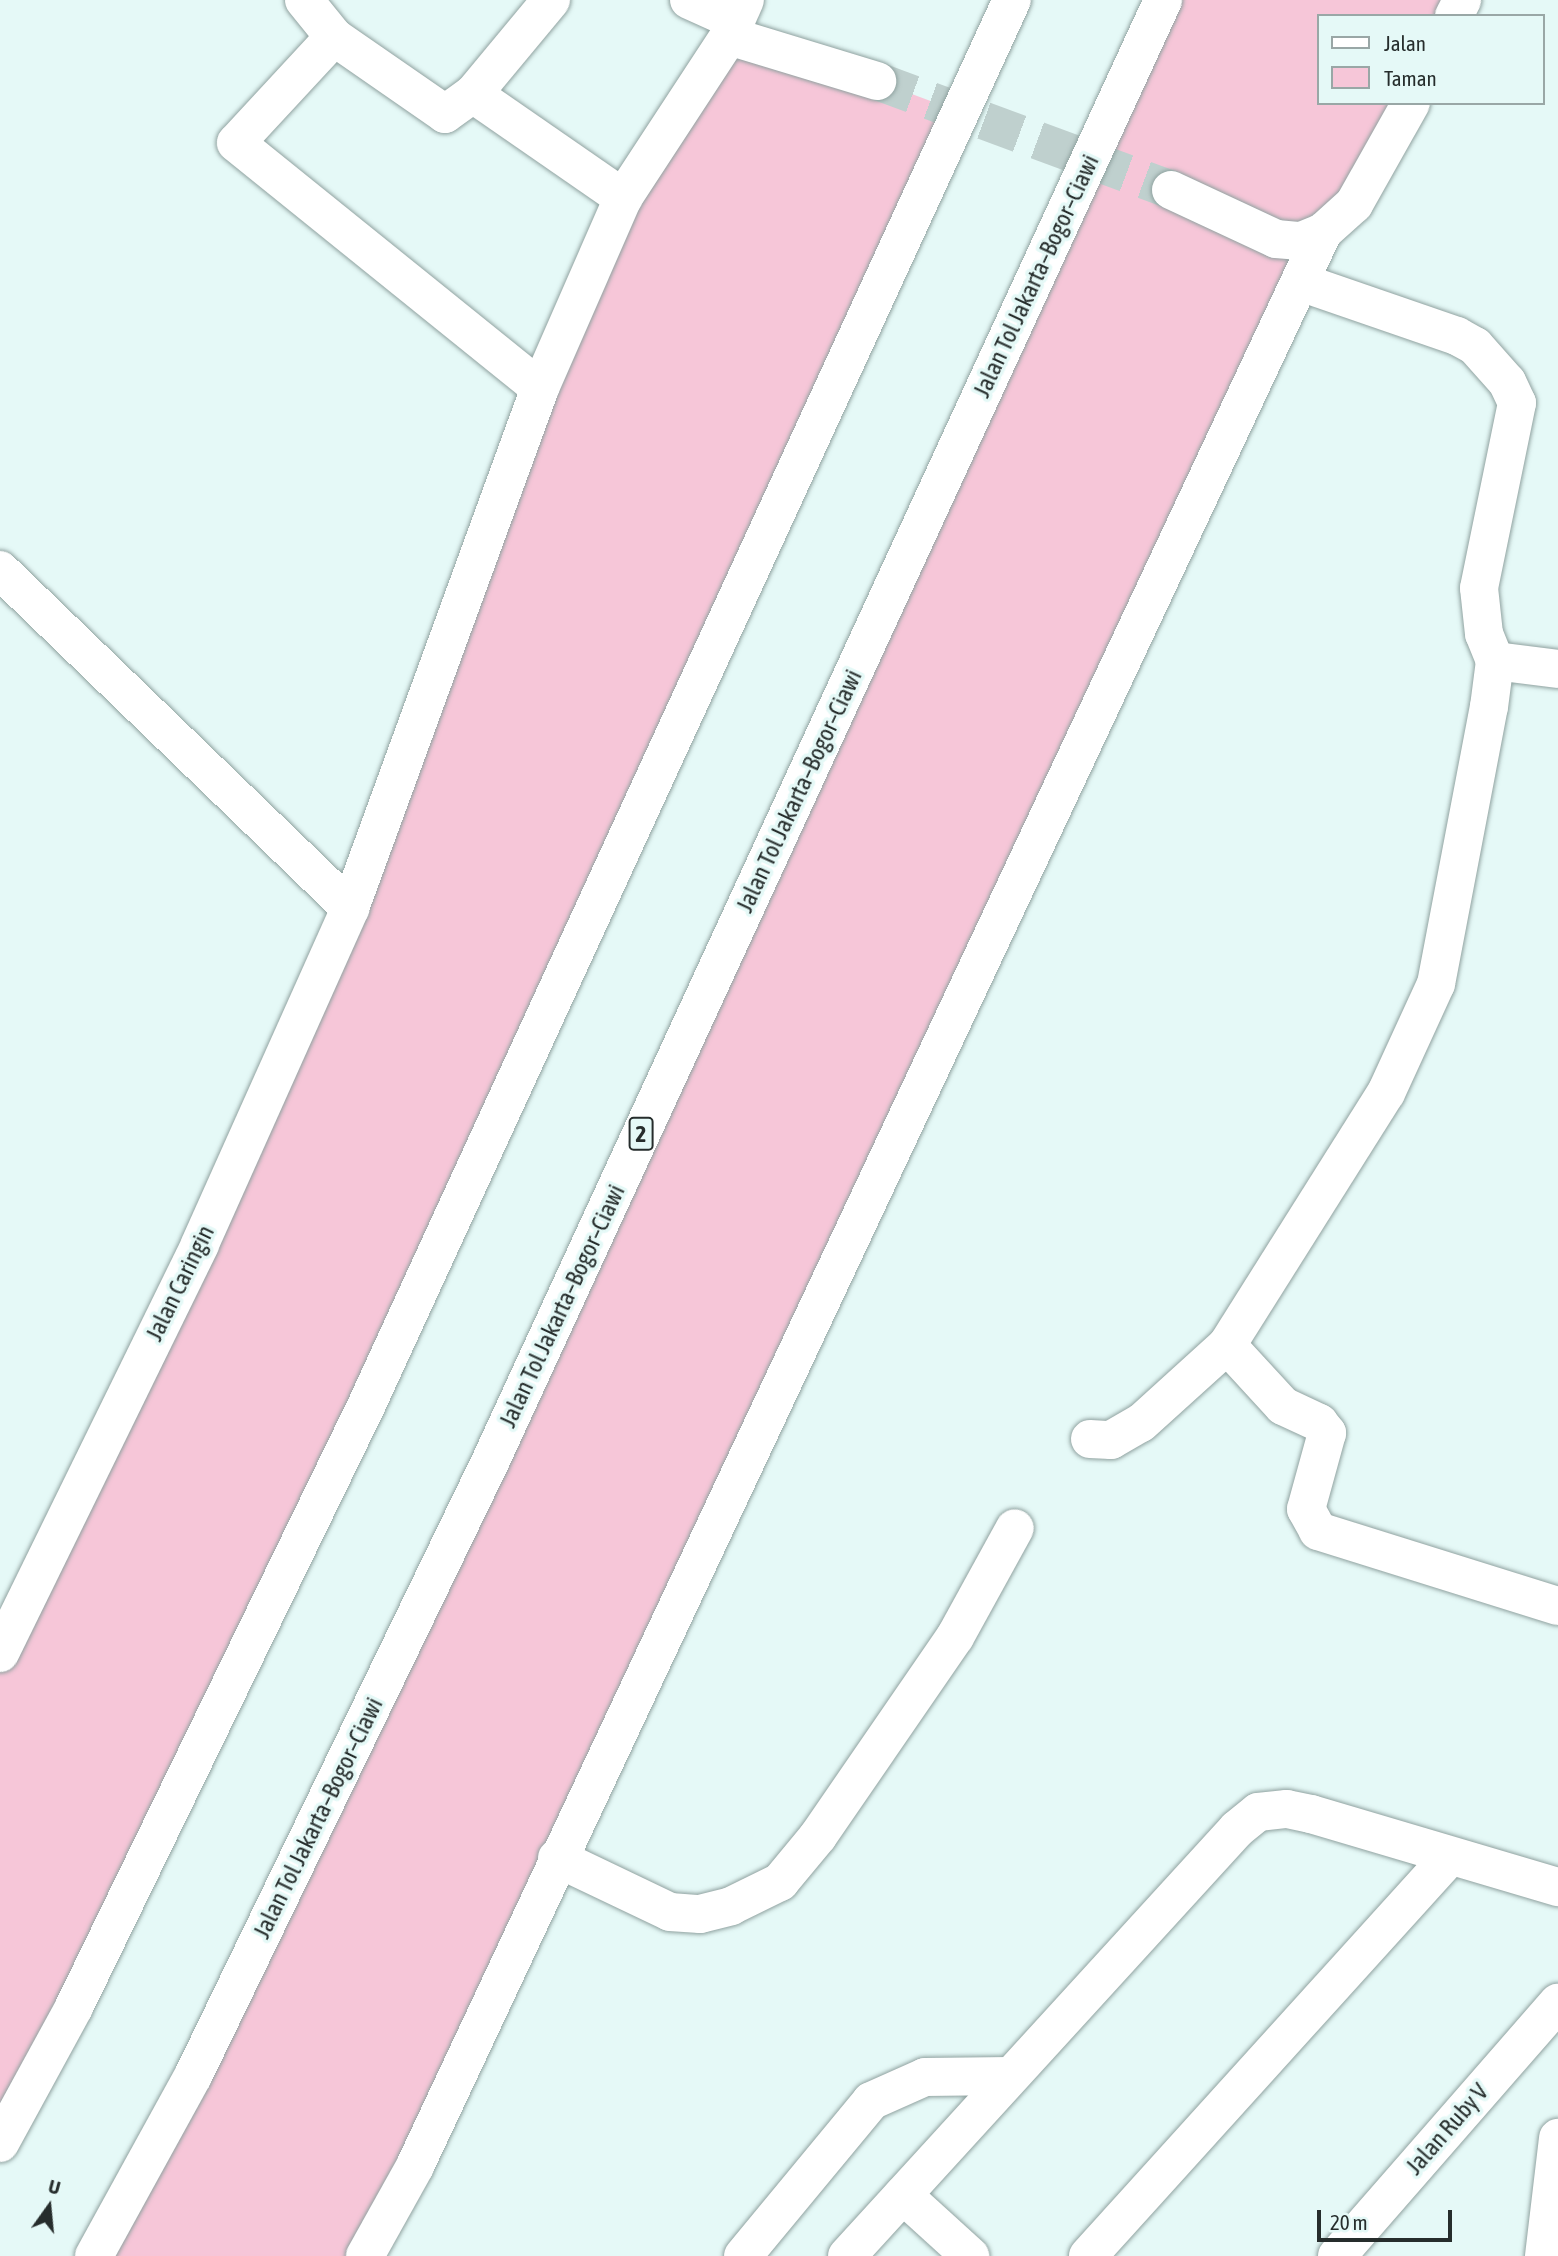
<!DOCTYPE html>
<meta charset="utf-8">
<style>
body{margin:0}
#map{position:relative;width:1558px;height:2256px;overflow:hidden;background:#e5f9f7;font-family:"Asap Condensed",sans-serif}
div>[style]{position:absolute}
.green>*{inset:0;background:#f6c6d8}
.minor-tunnel>*{height:38px;margin-top:-19px;transform-origin:0;background:repeating-linear-gradient(90deg,#bfd0ce 0 38px,transparent 0 57px)}
.roads{filter:drop-shadow(0 0 2px #90a2a0) drop-shadow(0 0 2px #90a2a0)}
.minor>*{height:38px;margin:-19px;padding:0 19px;transform-origin:19px;border-radius:19px;background:#fff}
.highway>*{height:38px;margin:-19px;padding:0 19px;transform-origin:19px;border-radius:19px;background:#fff}
span{translate:-50% -50%;white-space:nowrap;text-align:center;line-height:1.15;-webkit-text-stroke:7px #e5f9f7;paint-order:stroke}
.shield-label span{padding:2px 5px;background:#e5f9f7;border:2px solid;border-radius:5px;-webkit-text-stroke-width:0}
.shield-label{font-size:23px;color:#262d2c;font-weight:700}
.street-label{font-size:24px;color:#262d2c}
.legend{position:absolute;left:1317px;top:14px;width:228px;height:91px;box-sizing:border-box;background:#e5f9f7;border:2px solid #99a7a6;margin:0;padding:9px 12px;list-style:none;font-size:21px;color:#262d2c}
.legend li{display:flex;align-items:center;gap:14px;height:35px}
.legend b{width:35px;border:2px solid #99a7a6}
.north{position:absolute;left:14px;top:2172px;width:70px;height:70px;-webkit-text-stroke:5px #e5f9f7;paint-order:stroke;rotate:15deg;font-size:19px;font-weight:700;line-height:28px;text-align:center;color:#262d2c}
.north::after{content:'';display:block;margin:auto;width:24px;height:32px;background:#262d2c;clip-path:polygon(50% 0,100% 100%,50% 72%,0 100%)}
.scale{position:absolute;left:1317px;top:2210px;width:135px;height:32px;box-sizing:border-box;border:4px solid #262d2c;border-top:0;padding-left:9px;font-size:21px;line-height:24px;white-space:nowrap;color:#262d2c;-webkit-text-stroke:5px #e5f9f7;paint-order:stroke}
</style>
<div id="map">
<div class="green">
<div style="clip-path:polygon(1163px 0,1460px 0,1452px 16px,1318px 16px,1318px 103px,1409px 103px,1339px 219px,364px 2256px,93px 2256px)"></div>
<div style="clip-path:polygon(729px 36px,877px 81px,960px 112px,0 2143px,0 1652px,228px 1180px,623px 198px)"></div>
</div>
<div class="minor-tunnel">
<div style="left:877px;top:81px;width:314px;rotate:20.3deg"></div>
</div>
<div class="roads">
<div class="minor">
<div style="left:304px;top:0;width:48px;rotate:51deg"></div>
<div style="left:334px;top:37px;width:135px;rotate:34.7deg"></div>
<div style="left:445px;top:114px;width:34px;rotate:-36deg"></div>
<div style="left:473px;top:94px;width:183px;rotate:34.7deg"></div>
<div style="left:689px;top:0;width:51px;rotate:24.1deg"></div>
<div style="left:1454px;top:16px;width:18px;rotate:-63deg"></div>
<div style="left:729px;top:36px;width:155px;rotate:16.9deg"></div>
<div style="left:334px;top:37px;width:144px;rotate:132.8deg"></div>
<div style="left:236px;top:143px;width:390px;rotate:38.9deg"></div>
<div style="left:473px;top:94px;width:122px;rotate:-50.3deg"></div>
<div style="left:1171px;top:190px;width:116px;rotate:25deg"></div>
<div style="left:1276px;top:239px;width:25px;rotate:5deg"></div>
<div style="left:1301px;top:241px;width:24px;rotate:-22deg"></div>
<div style="left:1323px;top:232px;width:42px;rotate:-42.1deg"></div>
<div style="left:1354px;top:204px;width:116px;rotate:-60.6deg"></div>
<div style="left:0;top:570px;width:487px;rotate:44deg"></div>
<div style="left:1495px;top:661px;width:64px;rotate:7.2deg"></div>
<div style="left:1227px;top:1345px;width:83px;rotate:47.4deg"></div>
<div style="left:1283px;top:1406px;width:40px;rotate:25deg"></div>
<div style="left:1319px;top:1423px;width:13px;rotate:51deg"></div>
<div style="left:1327px;top:1433px;width:79px;rotate:105.4deg"></div>
<div style="left:1306px;top:1509px;width:25px;rotate:61deg"></div>
<div style="left:1318px;top:1531px;width:251px;rotate:17.4deg"></div>
<div style="left:1090px;top:1439px;width:21px;rotate:3deg"></div>
<div style="left:1111px;top:1440px;width:34px;rotate:-30deg"></div>
<div style="left:1141px;top:1423px;width:116px;rotate:-42.2deg"></div>
<div style="left:1227px;top:1345px;width:298px;rotate:-57.8deg"></div>
<div style="left:1386px;top:1093px;width:120px;rotate:-65.4deg"></div>
<div style="left:1436px;top:984px;width:282px;rotate:-79.2deg"></div>
<div style="left:1489px;top:707px;width:46px;rotate:-82.6deg"></div>
<div style="left:1495px;top:661px;width:29px;rotate:-112deg"></div>
<div style="left:1484px;top:634px;width:46px;rotate:-96.2deg"></div>
<div style="left:1479px;top:588px;width:189px;rotate:-78.4deg"></div>
<div style="left:1517px;top:403px;width:23px;rotate:-115deg"></div>
<div style="left:1507px;top:382px;width:48px;rotate:-131.6deg"></div>
<div style="left:1475px;top:346px;width:21px;rotate:-151deg"></div>
<div style="left:1457px;top:336px;width:166px;rotate:-161deg"></div>
<div style="left:0;top:1653px;width:455px;rotate:-63.9deg"></div>
<div style="left:200px;top:1244px;width:368px;rotate:-65.9deg"></div>
<div style="left:350px;top:908px;width:554px;rotate:-69.93deg"></div>
<div style="left:540px;top:388px;width:207px;rotate:-66.4deg"></div>
<div style="left:623px;top:198px;width:194px;rotate:-56.8deg"></div>
<div style="left:729px;top:36px;width:39px;rotate:-66deg"></div>
<div style="left:557px;top:1858px;width:125px;rotate:25.5deg"></div>
<div style="left:670px;top:1912px;width:30px;rotate:4deg"></div>
<div style="left:700px;top:1914px;width:32px;rotate:-14deg"></div>
<div style="left:731px;top:1906px;width:55px;rotate:-26.1deg"></div>
<div style="left:780px;top:1882px;width:60px;rotate:-50.4deg"></div>
<div style="left:818px;top:1836px;width:242px;rotate:-55.5deg"></div>
<div style="left:955px;top:1637px;width:124px;rotate:-61.2deg"></div>
<div style="left:903px;top:2195px;width:91px;rotate:42.3deg"></div>
<div style="left:365px;top:2256px;width:103px;rotate:-60.9deg"></div>
<div style="left:415px;top:2166px;width:2137px;rotate:-64.85deg"></div>
<div style="left:743px;top:2256px;width:201px;rotate:-50.4deg"></div>
<div style="left:871px;top:2101px;width:59px;rotate:-24deg"></div>
<div style="left:925px;top:2077px;width:85px;rotate:-0.7deg"></div>
<div style="left:847px;top:2256px;width:578px;rotate:-47.59deg"></div>
<div style="left:1237px;top:1829px;width:27px;rotate:-39deg"></div>
<div style="left:1258px;top:1812px;width:29px;rotate:-6deg"></div>
<div style="left:1287px;top:1809px;width:25px;rotate:12deg"></div>
<div style="left:1311px;top:1814px;width:258px;rotate:16.5deg"></div>
<div style="left:1088px;top:2256px;width:539px;rotate:-47.85deg"></div>
<div style="left:1337px;top:2256px;width:336px;rotate:-48.9deg"></div>
<div style="left:1544px;top:2256px;width:119px;rotate:-83.2deg"></div>
</div>
<div class="highway">
<div style="left:0;top:2143px;width:155px;rotate:-61.4deg"></div>
<div style="left:74px;top:2007px;width:670px;rotate:-64.08deg"></div>
<div style="left:367px;top:1404px;width:1545px;rotate:-65.33deg"></div>
<div style="left:94px;top:2256px;width:205px;rotate:-61.2deg"></div>
<div style="left:193px;top:2076px;width:684px;rotate:-64.18deg"></div>
<div style="left:491px;top:1460px;width:1607px;rotate:-65.28deg"></div>
</div>
</div>
<div class="shield-label">
<span style="left:641px;top:1134px">2</span>
</div>
<div class="street-label">
<span style="left:1036px;top:276px;rotate:-65deg">Jalan Tol Jakarta–Bogor–Ciawi</span>
<span style="left:799px;top:791px;rotate:-65deg">Jalan Tol Jakarta–Bogor–Ciawi</span>
<span style="left:180px;top:1283px;rotate:-64deg">Jalan Caringin</span>
<span style="left:562px;top:1306px;rotate:-65deg">Jalan Tol Jakarta–Bogor–Ciawi</span>
<span style="left:318px;top:1818px;rotate:-64deg">Jalan Tol Jakarta–Bogor–Ciawi</span>
<span style="left:1447px;top:2129px;rotate:-49deg">Jalan Ruby V</span>
</div>
<ul class="legend">
<li><b style="height:9px;background:#fff"></b>Jalan</li>
<li><b style="height:19px;background:#f6c6d8"></b>Taman</li>
</ul>
<div class="north">U</div>
<div class="scale">20 m</div>
</div>
